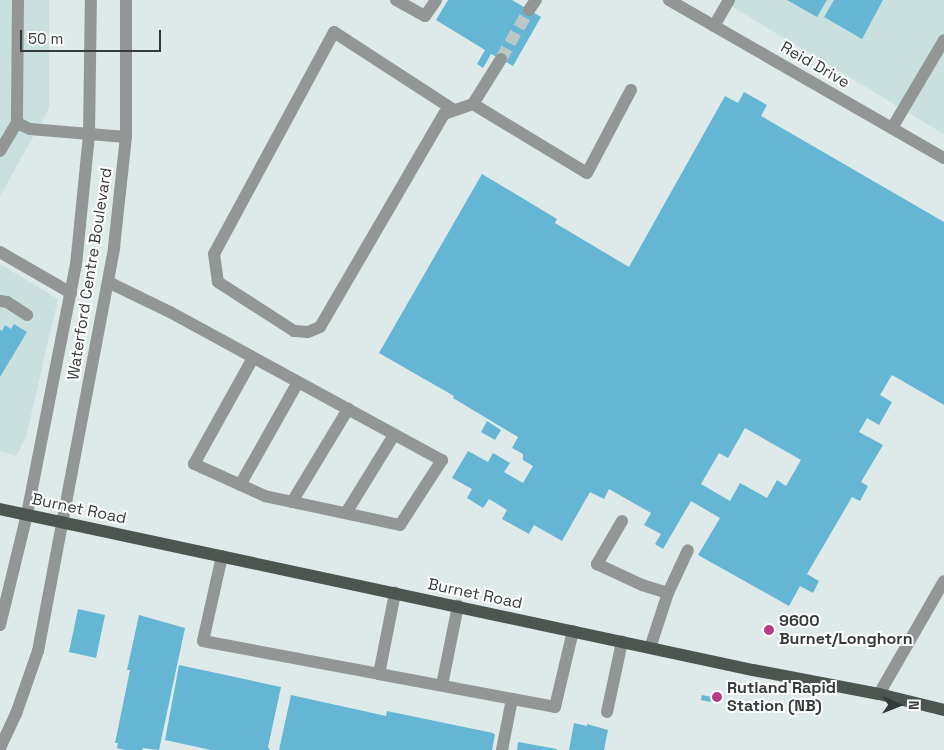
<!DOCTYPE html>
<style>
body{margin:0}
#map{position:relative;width:944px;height:750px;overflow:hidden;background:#ddeae9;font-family:"Space Grotesk",sans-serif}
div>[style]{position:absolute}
.built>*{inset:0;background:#c9e0df}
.building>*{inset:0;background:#65b6d4}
.minor-tunnel>*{height:12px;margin-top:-6px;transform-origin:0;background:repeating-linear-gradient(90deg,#bbc7c6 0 12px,transparent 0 18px)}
.minor>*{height:12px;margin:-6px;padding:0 6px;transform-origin:6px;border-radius:6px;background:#929694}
.major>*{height:12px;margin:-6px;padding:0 6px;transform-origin:6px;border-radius:6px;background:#4d5551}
.dots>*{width:14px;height:14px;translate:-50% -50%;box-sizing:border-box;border:2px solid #fff;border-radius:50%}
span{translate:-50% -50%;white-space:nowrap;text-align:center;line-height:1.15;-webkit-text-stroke:4px #fff;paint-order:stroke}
.street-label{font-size:16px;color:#353b3a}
.poi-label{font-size:16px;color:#353b3a;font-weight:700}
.left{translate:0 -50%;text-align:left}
.north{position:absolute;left:874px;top:680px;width:50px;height:50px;-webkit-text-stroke:4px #fff;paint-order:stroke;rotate:91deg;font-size:14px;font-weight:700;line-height:20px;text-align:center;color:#353b3a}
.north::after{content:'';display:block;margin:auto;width:18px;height:22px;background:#353b3a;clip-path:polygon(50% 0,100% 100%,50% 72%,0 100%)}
.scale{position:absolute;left:20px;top:30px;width:141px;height:22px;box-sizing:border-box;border:2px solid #353b3a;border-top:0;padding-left:6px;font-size:15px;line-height:18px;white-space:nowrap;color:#353b3a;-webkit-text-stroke:4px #fff;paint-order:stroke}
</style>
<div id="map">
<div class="built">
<div style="clip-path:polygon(0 0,49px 0,49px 108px,0 196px)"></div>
<div style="clip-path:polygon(721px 0,944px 0,944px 134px)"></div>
<div style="clip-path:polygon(0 264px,58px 299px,26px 437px,16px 456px,0 451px)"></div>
</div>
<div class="building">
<div style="clip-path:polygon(448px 0,512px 0,541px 17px,513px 66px,491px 54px,483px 68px,477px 64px,485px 50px,436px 20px)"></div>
<div style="clip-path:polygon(787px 0,827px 0,817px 17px)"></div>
<div style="clip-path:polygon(834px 0,883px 0,862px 39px,824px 17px)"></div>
<div style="clip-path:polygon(evenodd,744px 92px,767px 105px,761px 116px,944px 222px,944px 405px,892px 375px,880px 395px,892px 402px,879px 425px,867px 418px,859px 432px,883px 445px,861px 482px,868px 486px,860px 501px,852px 497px,807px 574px,819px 581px,813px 593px,800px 586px,789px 606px,698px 555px,720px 518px,691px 501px,663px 549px,655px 544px,661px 534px,644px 525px,651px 513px,609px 489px,604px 499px,590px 492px,562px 541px,534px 525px,529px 534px,502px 519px,507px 510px,489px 499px,483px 508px,467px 498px,472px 489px,452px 478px,468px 451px,488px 462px,493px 453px,510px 463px,504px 472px,523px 483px,533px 466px,523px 460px,523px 454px,512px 448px,518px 437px,453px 398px,454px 396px,379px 353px,482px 174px,557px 219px,555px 223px,629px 267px,725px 96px,738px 103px,744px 92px,745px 428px,801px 460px,786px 486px,777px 480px,767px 498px,740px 483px,730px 501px,701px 484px,719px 453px,728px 458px,745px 428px)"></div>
<div style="clip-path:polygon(14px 324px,27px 332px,0 377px,0 330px,2px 331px,5px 325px,11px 329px)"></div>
<div style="clip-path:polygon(487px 421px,501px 430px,495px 440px,481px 432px)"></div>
<div style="clip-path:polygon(78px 609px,105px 615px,96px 658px,69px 652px)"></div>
<div style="clip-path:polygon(139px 615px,185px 628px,159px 750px,143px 748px,142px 750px,125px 750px,117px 748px,118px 743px,115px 743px,130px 670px,127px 670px)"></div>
<div style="clip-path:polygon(179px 665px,281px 687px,268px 747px,270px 750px,211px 750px,165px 740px)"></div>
<div style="clip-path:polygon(291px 695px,386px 716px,387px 711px,493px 733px,495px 735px,492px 750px,279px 750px)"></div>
<div style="clip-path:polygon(702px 695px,712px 697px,711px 702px,701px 700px)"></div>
<div style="clip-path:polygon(574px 723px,587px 726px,587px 724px,608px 730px,604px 750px,569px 750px)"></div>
<div style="clip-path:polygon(518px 742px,557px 749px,557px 750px,517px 750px)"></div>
</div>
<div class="minor-tunnel">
<div style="left:501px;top:59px;width:56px;rotate:-60.3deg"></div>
</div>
<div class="minor">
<div style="left:18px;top:0;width:123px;rotate:90.5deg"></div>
<div style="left:17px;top:123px;width:14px;rotate:25deg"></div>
<div style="left:30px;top:129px;width:96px;rotate:4.8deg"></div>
<div style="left:396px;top:0;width:33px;rotate:29deg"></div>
<div style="left:425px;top:16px;width:19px;rotate:-55deg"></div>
<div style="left:669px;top:0;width:317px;rotate:29.9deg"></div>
<div style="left:529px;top:10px;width:12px;rotate:-55deg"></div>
<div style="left:714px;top:26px;width:30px;rotate:-60deg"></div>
<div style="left:473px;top:104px;width:133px;rotate:31.2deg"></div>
<div style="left:587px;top:173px;width:94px;rotate:-62.1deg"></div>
<div style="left:454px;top:110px;width:143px;rotate:-147deg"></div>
<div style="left:334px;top:32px;width:252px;rotate:118.4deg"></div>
<div style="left:214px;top:254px;width:28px;rotate:82deg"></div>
<div style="left:218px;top:282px;width:90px;rotate:32.8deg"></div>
<div style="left:294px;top:331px;width:14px;rotate:4deg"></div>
<div style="left:308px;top:332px;width:13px;rotate:-23deg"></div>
<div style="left:320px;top:327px;width:246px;rotate:-59.8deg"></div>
<div style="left:444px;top:114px;width:31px;rotate:-19deg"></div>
<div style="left:473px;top:104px;width:53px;rotate:-58.1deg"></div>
<div style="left:892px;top:128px;width:102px;rotate:-59.4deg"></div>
<div style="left:0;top:151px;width:33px;rotate:-59deg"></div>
<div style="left:0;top:252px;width:82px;rotate:30deg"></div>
<div style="left:108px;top:282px;width:69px;rotate:25.8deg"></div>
<div style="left:170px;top:312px;width:310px;rotate:28.6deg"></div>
<div style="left:442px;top:460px;width:77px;rotate:122.9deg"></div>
<div style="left:400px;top:525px;width:138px;rotate:-167.9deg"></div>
<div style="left:265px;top:496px;width:78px;rotate:-155.7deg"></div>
<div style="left:194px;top:464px;width:121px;rotate:-60.9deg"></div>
<div style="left:0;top:301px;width:7px;rotate:8deg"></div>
<div style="left:7px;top:302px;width:24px;rotate:33deg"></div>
<div style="left:240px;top:485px;width:118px;rotate:-60.6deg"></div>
<div style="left:292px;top:502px;width:109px;rotate:-58.9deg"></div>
<div style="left:346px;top:513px;width:92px;rotate:-58.4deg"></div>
<div style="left:622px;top:521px;width:50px;rotate:120.2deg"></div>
<div style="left:597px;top:564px;width:50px;rotate:25deg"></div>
<div style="left:642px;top:585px;width:27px;rotate:17deg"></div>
<div style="left:222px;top:556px;width:87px;rotate:102.6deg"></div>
<div style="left:203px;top:641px;width:179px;rotate:10.6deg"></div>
<div style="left:379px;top:674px;width:83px;rotate:-78.8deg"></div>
<div style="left:0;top:625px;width:114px;rotate:-76.3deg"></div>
<div style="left:27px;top:514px;width:254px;rotate:-78.9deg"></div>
<div style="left:76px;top:265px;width:131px;rotate:-84.3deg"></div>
<div style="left:89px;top:135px;width:135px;rotate:-89.2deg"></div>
<div style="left:650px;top:648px;width:58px;rotate:-71.9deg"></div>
<div style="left:668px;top:593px;width:47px;rotate:-65.1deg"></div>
<div style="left:379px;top:674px;width:179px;rotate:10.6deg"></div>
<div style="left:555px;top:707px;width:78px;rotate:-76.7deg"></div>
<div style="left:442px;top:685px;width:81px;rotate:-78.6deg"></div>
<div style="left:879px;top:694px;width:130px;rotate:-60.1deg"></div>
<div style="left:607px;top:712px;width:72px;rotate:-77.9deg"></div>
<div style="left:0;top:748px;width:38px;rotate:-65deg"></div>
<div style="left:16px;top:714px;width:67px;rotate:-70.8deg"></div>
<div style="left:38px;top:651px;width:411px;rotate:-79.3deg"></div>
<div style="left:114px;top:247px;width:111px;rotate:-83.8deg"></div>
<div style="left:126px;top:137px;width:137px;rotate:-90deg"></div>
<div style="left:502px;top:750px;width:52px;rotate:-78.9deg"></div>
</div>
<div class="major">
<div style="left:0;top:509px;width:770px;rotate:12.07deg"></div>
<div style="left:753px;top:670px;width:128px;rotate:10.8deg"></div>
<div style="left:879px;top:694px;width:67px;rotate:13.8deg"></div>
</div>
<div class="dots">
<div style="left:769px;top:630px;background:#b83a89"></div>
<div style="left:717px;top:697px;background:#b83a89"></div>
</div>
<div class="street-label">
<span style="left:815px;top:65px;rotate:30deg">Reid Drive</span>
<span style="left:90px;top:274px;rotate:-81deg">Waterford Centre Boulevard</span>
<span style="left:79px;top:509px;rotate:12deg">Burnet Road</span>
<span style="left:475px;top:594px;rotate:12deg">Burnet Road</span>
</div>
<div class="poi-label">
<span class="left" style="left:779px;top:630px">9600<br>Burnet/Longhorn</span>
<span class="left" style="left:727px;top:697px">Rutland Rapid<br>Station (NB)</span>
</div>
<div class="north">N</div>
<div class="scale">50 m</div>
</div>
